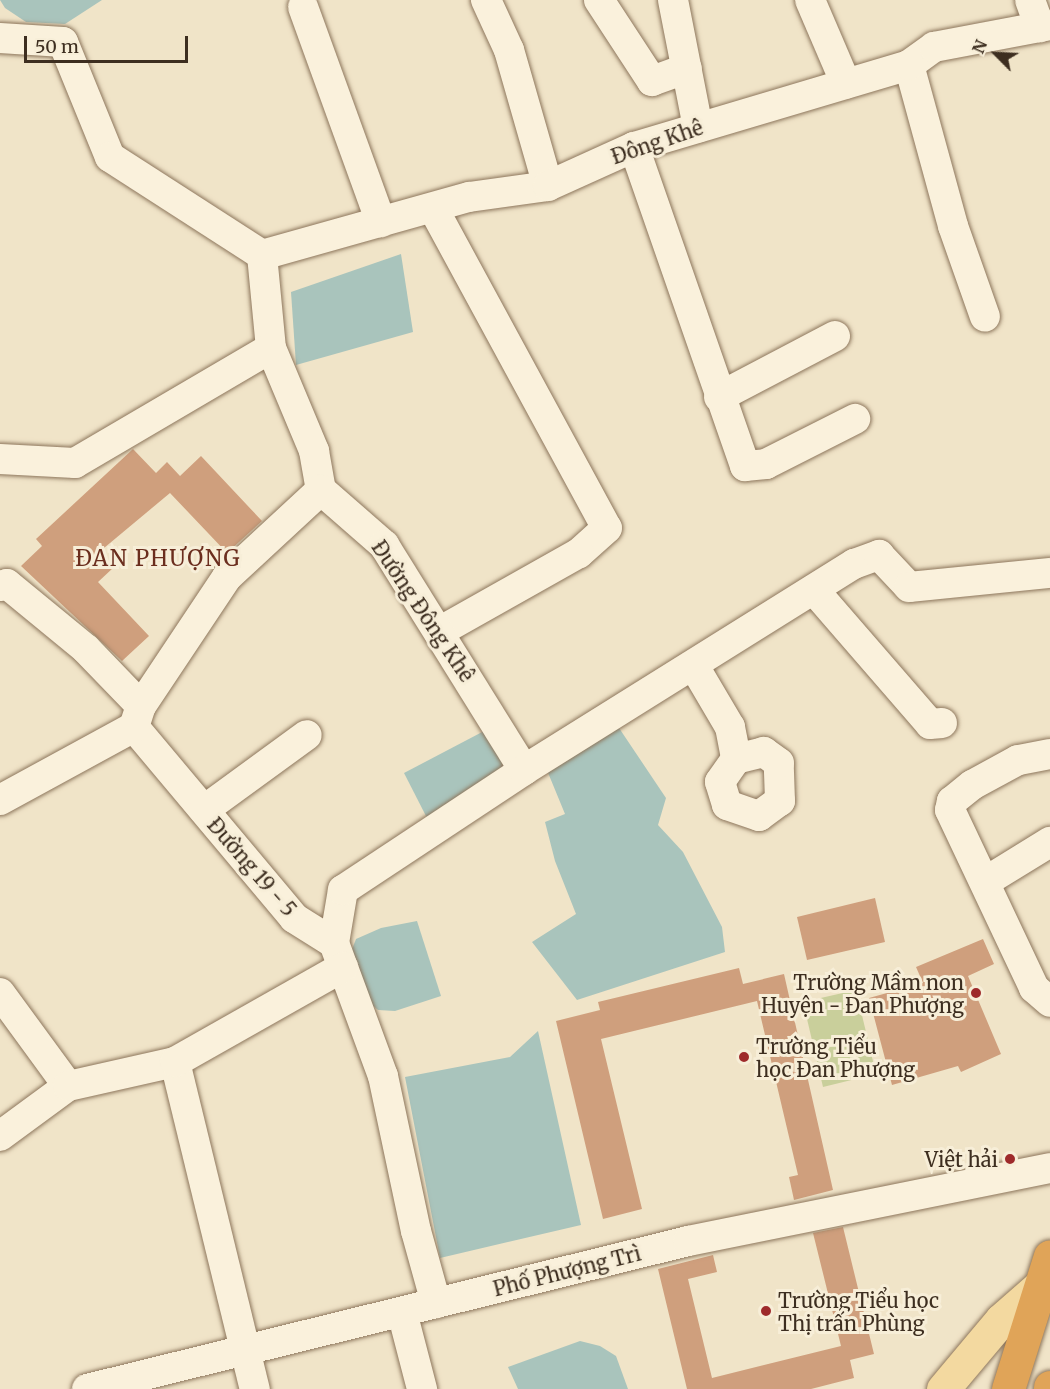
<!DOCTYPE html>
<meta charset="utf-8">
<style>
body{margin:0}
#map{position:relative;width:1050px;height:1389px;overflow:hidden;background:#f0e4c8;font-family:Merriweather,serif}
div>[style]{position:absolute}
.green>*{inset:0;background:#c9cf9b}
.water>*{inset:0;background:#a9c4bc}
.building>*{inset:0;background:#cf9f7d}
.roads{filter:drop-shadow(0 0 2px #8d765c) drop-shadow(0 0 2px #8d765c)}
.minor>*{height:30px;margin:-15px;padding:0 15px;transform-origin:15px;border-radius:15px;background:#faf1dc}
.major>*{height:33px;margin:-16.5px;padding:0 16.5px;transform-origin:16.5px;border-radius:16.5px;background:#f3d9a0}
.highway>*{height:33px;margin:-16.5px;padding:0 16.5px;transform-origin:16.5px;border-radius:16.5px;background:#e0a458}
.dots>*{width:16px;height:16px;translate:-50% -50%;box-sizing:border-box;border:3px solid #f7eed8;border-radius:50%}
span{translate:-50% -50%;white-space:nowrap;text-align:center;line-height:1.15;-webkit-text-stroke:6px #f7eed8;paint-order:stroke}
.street-label{font-size:20px;color:#3d2e20}
.poi-label{font-size:20px;color:#3d2e20}
.right{translate:-100% -50%;text-align:right}
.left{translate:0 -50%;text-align:left}
.quarter-label{font-size:22px;color:#6b2e1e;letter-spacing:1.5px}
.north{position:absolute;left:966px;top:24px;width:60px;height:60px;-webkit-text-stroke:4px #f7eed8;paint-order:stroke;rotate:294deg;font-size:16px;font-weight:700;line-height:24px;text-align:center;color:#3d2e20}
.north::after{content:'';display:block;margin:auto;width:21px;height:27px;background:#3d2e20;clip-path:polygon(50% 0,100% 100%,50% 72%,0 100%)}
.scale{position:absolute;left:24px;top:36px;width:164px;height:27px;box-sizing:border-box;border:3px solid #3d2e20;border-top:0;padding-left:8px;font-size:18px;line-height:21px;white-space:nowrap;color:#3d2e20;-webkit-text-stroke:4px #f7eed8;paint-order:stroke}
</style>
<div id="map">
<div class="green">
<div style="clip-path:polygon(856px 990px,876px 1074px,823px 1087px,803px 1002px)"></div>
</div>
<div class="water">
<div style="clip-path:polygon(0 0,102px 0,65px 24px,26px 22px,5px 8px)"></div>
<div style="clip-path:polygon(401px 254px,413px 332px,296px 365px,291px 292px)"></div>
<div style="clip-path:polygon(613px 719px,666px 798px,658px 825px,683px 852px,722px 927px,725px 952px,577px 1000px,532px 942px,576px 914px,555px 861px,545px 822px,565px 814px,544px 763px)"></div>
<div style="clip-path:polygon(486px 730px,508px 768px,427px 818px,404px 773px)"></div>
<div style="clip-path:polygon(417px 921px,441px 996px,395px 1011px,378px 1010px,371px 1004px,351px 952px,356px 939px,381px 928px)"></div>
<div style="clip-path:polygon(538px 1031px,581px 1225px,440px 1258px,405px 1077px,510px 1057px)"></div>
<div style="clip-path:polygon(580px 1341px,600px 1346px,616px 1356px,628px 1389px,518px 1389px,508px 1367px)"></div>
</div>
<div class="building">
<div style="clip-path:polygon(133px 449px,156px 473px,167px 462px,180px 476px,201px 456px,262px 521px,227px 553px,170px 493px,98px 553px,113px 568px,98px 582px,149px 636px,122px 661px,21px 566px,42px 546px,36px 539px)"></div>
<div style="clip-path:polygon(875px 898px,885px 942px,807px 960px,797px 917px)"></div>
<div style="clip-path:polygon(983px 939px,994px 964px,968px 976px,1001px 1054px,961px 1072px,958px 1066px,892px 1085px,869px 998px,923px 983px,916px 967px)"></div>
<div style="clip-path:polygon(739px 968px,743px 984px,784px 974px,833px 1190px,794px 1200px,789px 1177px,798px 1175px,757px 1001px,601px 1039px,642px 1209px,603px 1219px,556px 1021px,600px 1010px,598px 1002px)"></div>
<div style="clip-path:polygon(843px 1227px,874px 1354px,850px 1360px,854px 1378px,811px 1389px,687px 1389px,658px 1269px,713px 1255px,717px 1272px,688px 1279px,712px 1378px,841px 1346px,813px 1233px)"></div>
</div>
<div class="roads">
<div class="minor">
<div style="left:486px;top:0;width:55px;rotate:65.3deg"></div>
<div style="left:509px;top:50px;width:141px;rotate:74deg"></div>
<div style="left:599px;top:0;width:97px;rotate:56.8deg"></div>
<div style="left:652px;top:81px;width:37px;rotate:-20deg"></div>
<div style="left:673px;top:0;width:130px;rotate:78.9deg"></div>
<div style="left:810px;top:0;width:91px;rotate:66.8deg"></div>
<div style="left:1030px;top:0;width:29px;rotate:70deg"></div>
<div style="left:303px;top:7px;width:229px;rotate:70.1deg"></div>
<div style="left:0;top:38px;width:63px;rotate:3.6deg"></div>
<div style="left:63px;top:42px;width:124px;rotate:67.8deg"></div>
<div style="left:110px;top:157px;width:181px;rotate:32.8deg"></div>
<div style="left:909px;top:65px;width:167px;rotate:74.7deg"></div>
<div style="left:953px;top:226px;width:96px;rotate:70.6deg"></div>
<div style="left:634px;top:147px;width:338px;rotate:70.8deg"></div>
<div style="left:745px;top:466px;width:21px;rotate:-5deg"></div>
<div style="left:766px;top:464px;width:100px;rotate:-26.8deg"></div>
<div style="left:433px;top:208px;width:364px;rotate:61.5deg"></div>
<div style="left:607px;top:528px;width:38px;rotate:138deg"></div>
<div style="left:579px;top:553px;width:161px;rotate:150.6deg"></div>
<div style="left:262px;top:255px;width:215px;rotate:-15.7deg"></div>
<div style="left:469px;top:197px;width:80px;rotate:-7.9deg"></div>
<div style="left:548px;top:186px;width:94px;rotate:-24.4deg"></div>
<div style="left:634px;top:147px;width:287px;rotate:-16.6deg"></div>
<div style="left:909px;top:65px;width:31px;rotate:-36deg"></div>
<div style="left:934px;top:47px;width:118px;rotate:-10.7deg"></div>
<div style="left:262px;top:255px;width:93px;rotate:84.5deg"></div>
<div style="left:271px;top:348px;width:112px;rotate:67.3deg"></div>
<div style="left:314px;top:451px;width:40px;rotate:80deg"></div>
<div style="left:321px;top:490px;width:84px;rotate:41.1deg"></div>
<div style="left:384px;top:545px;width:265px;rotate:58.1deg"></div>
<div style="left:719px;top:397px;width:131px;rotate:-27.7deg"></div>
<div style="left:0;top:459px;width:75px;rotate:3.1deg"></div>
<div style="left:75px;top:463px;width:227px;rotate:-30.4deg"></div>
<div style="left:0;top:586px;width:7px;rotate:-16deg"></div>
<div style="left:7px;top:584px;width:102px;rotate:39.4deg"></div>
<div style="left:86px;top:649px;width:79px;rotate:46deg"></div>
<div style="left:814px;top:590px;width:177px;rotate:49.1deg"></div>
<div style="left:930px;top:724px;width:12px;rotate:-5deg"></div>
<div style="left:694px;top:666px;width:71px;rotate:59.5deg"></div>
<div style="left:730px;top:727px;width:33px;rotate:79deg"></div>
<div style="left:736px;top:759px;width:28px;rotate:125deg"></div>
<div style="left:720px;top:782px;width:24px;rotate:73deg"></div>
<div style="left:727px;top:805px;width:34px;rotate:19deg"></div>
<div style="left:759px;top:816px;width:26px;rotate:-36deg"></div>
<div style="left:780px;top:801px;width:38px;rotate:-92deg"></div>
<div style="left:779px;top:763px;width:19px;rotate:-144deg"></div>
<div style="left:764px;top:752px;width:29px;rotate:166deg"></div>
<div style="left:134px;top:727px;width:249px;rotate:50deg"></div>
<div style="left:294px;top:918px;width:47px;rotate:32deg"></div>
<div style="left:334px;top:943px;width:142px;rotate:69.8deg"></div>
<div style="left:383px;top:1076px;width:158px;rotate:78deg"></div>
<div style="left:416px;top:1231px;width:75px;rotate:74.5deg"></div>
<div style="left:134px;top:727px;width:22px;rotate:-72deg"></div>
<div style="left:141px;top:706px;width:155px;rotate:-56.3deg"></div>
<div style="left:227px;top:577px;width:128px;rotate:-42.8deg"></div>
<div style="left:1050px;top:754px;width:33px;rotate:169deg"></div>
<div style="left:1018px;top:760px;width:52px;rotate:151.5deg"></div>
<div style="left:972px;top:785px;width:26px;rotate:141deg"></div>
<div style="left:952px;top:801px;width:9px;rotate:103deg"></div>
<div style="left:950px;top:810px;width:197px;rotate:64.7deg"></div>
<div style="left:1034px;top:988px;width:21px;rotate:41deg"></div>
<div style="left:0;top:800px;width:153px;rotate:-28.6deg"></div>
<div style="left:204px;top:810px;width:127px;rotate:-36.1deg"></div>
<div style="left:993px;top:877px;width:67px;rotate:-31.6deg"></div>
<div style="left:334px;top:943px;width:54px;rotate:-80.4deg"></div>
<div style="left:343px;top:890px;width:217px;rotate:-33.5deg"></div>
<div style="left:524px;top:770px;width:389px;rotate:-32deg"></div>
<div style="left:854px;top:564px;width:27px;rotate:-20deg"></div>
<div style="left:879px;top:555px;width:44px;rotate:46.8deg"></div>
<div style="left:909px;top:587px;width:142px;rotate:-5.7deg"></div>
<div style="left:0;top:993px;width:115px;rotate:53.8deg"></div>
<div style="left:175px;top:1062px;width:337px;rotate:76.3deg"></div>
<div style="left:0;top:1136px;width:84px;rotate:-36.3deg"></div>
<div style="left:68px;top:1086px;width:110px;rotate:-12.6deg"></div>
<div style="left:175px;top:1062px;width:193px;rotate:-29.5deg"></div>
<div style="left:402px;top:1312px;width:80px;rotate:75.4deg"></div>
<div style="left:87px;top:1389px;width:619px;rotate:-13.83deg"></div>
<div style="left:688px;top:1241px;width:369px;rotate:-11.4deg"></div>
</div>
<div class="major">
<div style="left:943px;top:1389px;width:90px;rotate:-50deg"></div>
<div style="left:1001px;top:1320px;width:65px;rotate:-41.3deg"></div>
</div>
<div class="highway">
<div style="left:1008px;top:1389px;width:139px;rotate:-72.5deg"></div>
<div style="left:1050px;top:1389px;width:2px;rotate:-90deg"></div>
</div>
</div>
<div class="dots">
<div style="left:976px;top:993px;background:#9e2a2b"></div>
<div style="left:744px;top:1057px;background:#9e2a2b"></div>
<div style="left:1010px;top:1159px;background:#9e2a2b"></div>
<div style="left:766px;top:1311px;background:#9e2a2b"></div>
</div>
<div class="street-label">
<span style="left:657px;top:142px;rotate:-19deg">Đông Khê</span>
<span style="left:423px;top:611px;rotate:56deg">Đường Đông Khê</span>
<span style="left:252px;top:867px;rotate:49deg">Đường 19 - 5</span>
<span style="left:567px;top:1271px;rotate:-14deg">Phố Phượng Trì</span>
</div>
<div class="poi-label">
<span class="right" style="left:964px;top:994px">Trường Mầm non<br>Huyện - Đan Phượng</span>
<span class="left" style="left:756px;top:1058px">Trường Tiểu<br>học Đan Phượng</span>
<span class="right" style="left:998px;top:1159px">Việt hải</span>
<span class="left" style="left:778px;top:1312px">Trường Tiểu học<br>Thị trấn Phùng</span>
</div>
<div class="quarter-label">
<span style="left:158px;top:559px">ĐAN PHƯỢNG</span>
</div>
<div class="north">N</div>
<div class="scale">50 m</div>
</div>
